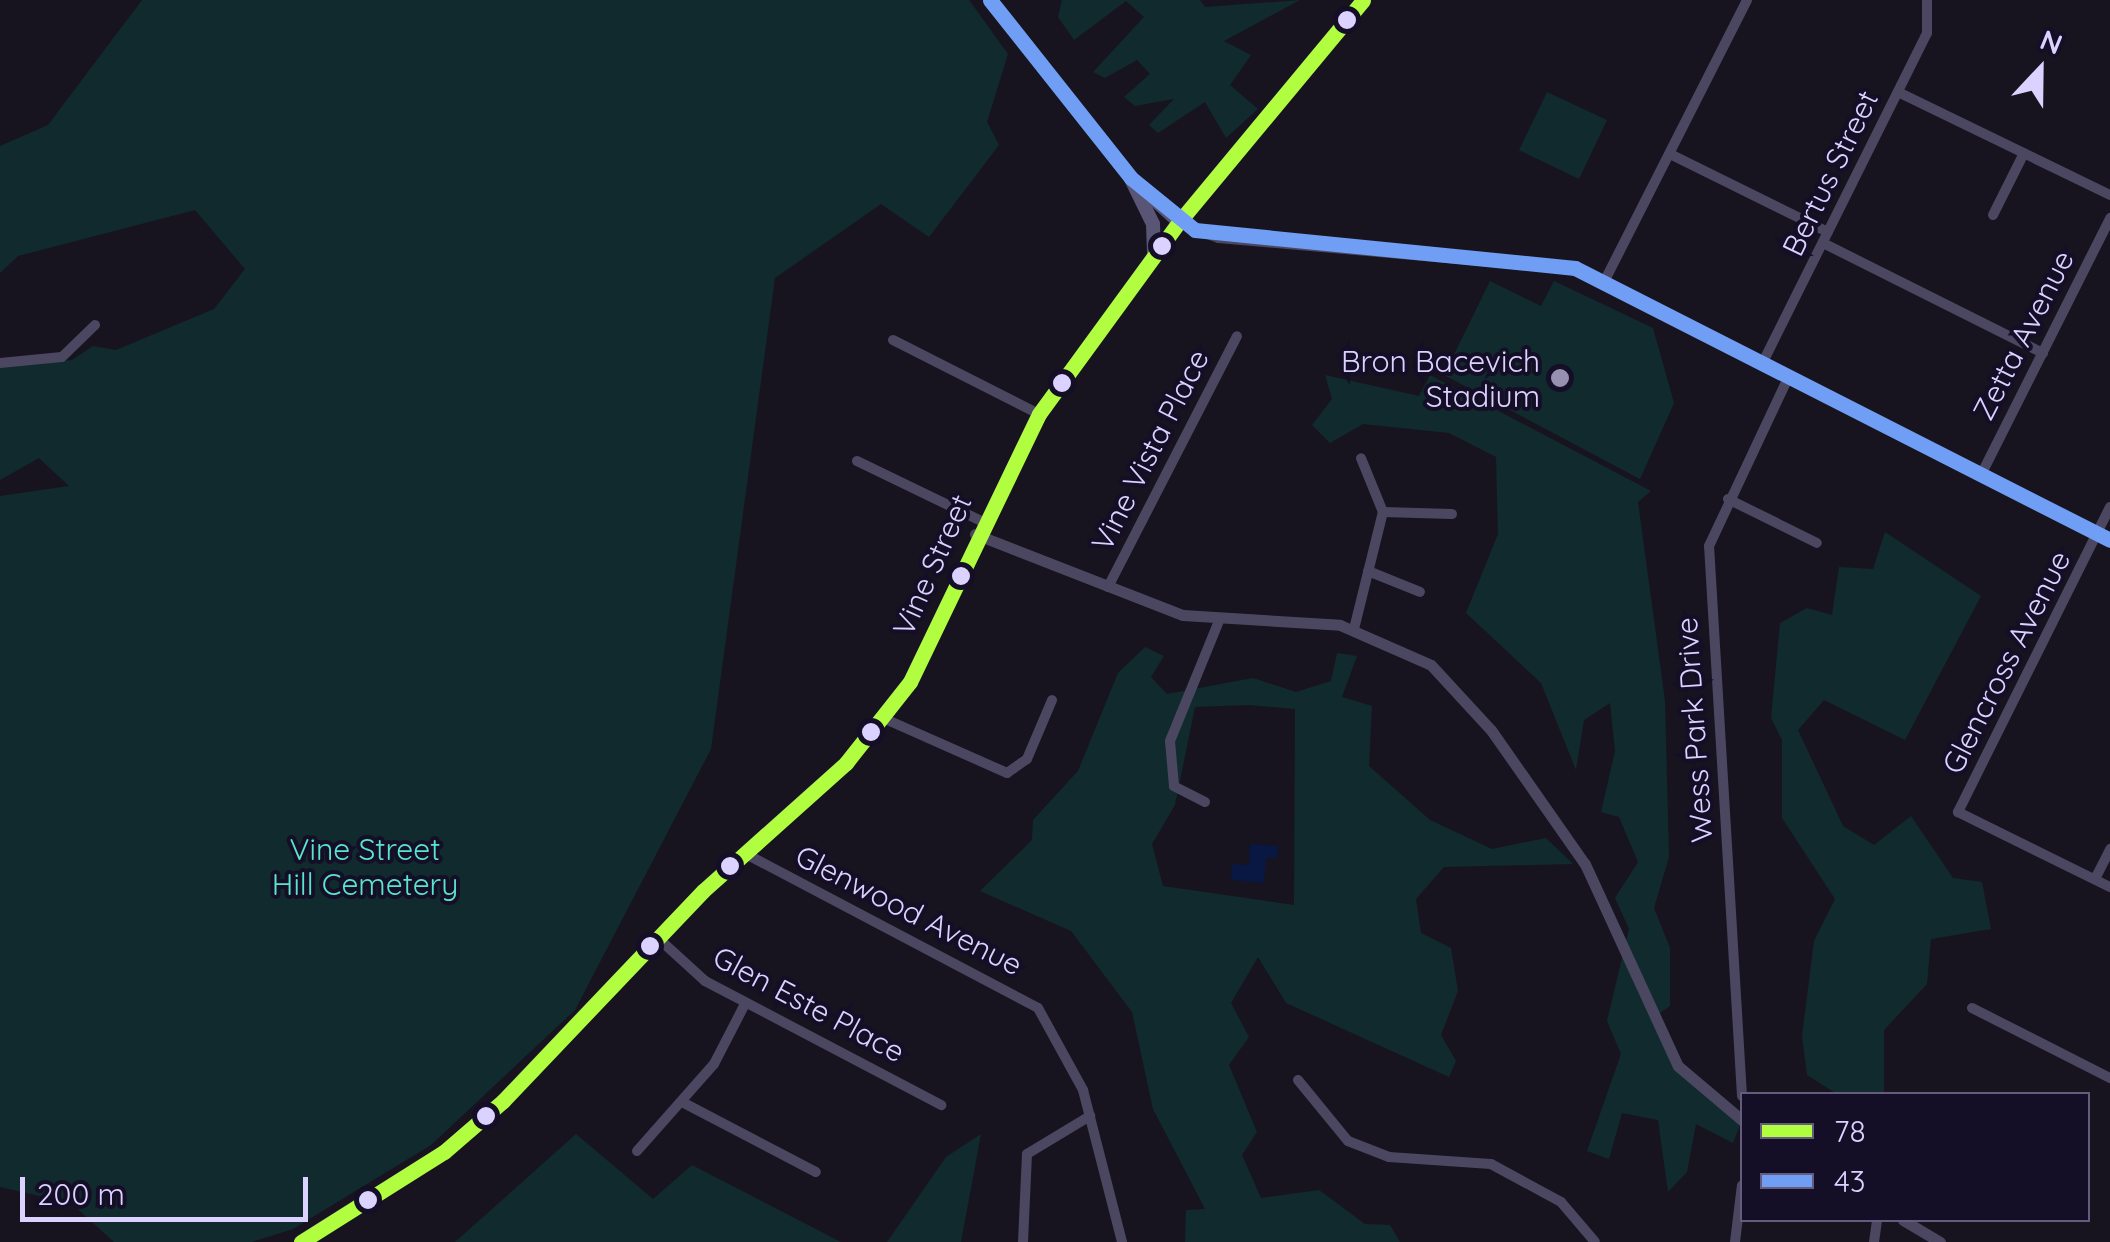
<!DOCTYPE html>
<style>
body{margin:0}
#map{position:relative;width:2110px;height:1242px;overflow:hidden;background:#171420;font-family:Quicksand,sans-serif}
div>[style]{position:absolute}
.green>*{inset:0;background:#112a2e}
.water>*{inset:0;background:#081842}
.minor>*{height:10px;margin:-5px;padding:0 5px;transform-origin:5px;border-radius:5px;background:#4b4761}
.tertiary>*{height:11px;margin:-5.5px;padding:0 5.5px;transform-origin:5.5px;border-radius:5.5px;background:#4b4761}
.secondary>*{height:14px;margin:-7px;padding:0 7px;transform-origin:7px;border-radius:7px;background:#595574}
.bus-1>*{height:15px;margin:-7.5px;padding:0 7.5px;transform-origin:7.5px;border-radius:7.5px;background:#b1fd40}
.bus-2>*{height:15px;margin:-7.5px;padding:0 7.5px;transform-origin:7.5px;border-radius:7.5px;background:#6f9ef4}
.dots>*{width:28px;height:28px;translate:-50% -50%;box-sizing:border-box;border:5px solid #140e26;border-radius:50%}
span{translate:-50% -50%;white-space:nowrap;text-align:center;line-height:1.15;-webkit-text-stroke:8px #140e26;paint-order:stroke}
.street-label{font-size:30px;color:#dcd2ff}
.poi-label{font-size:30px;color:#dcd2ff}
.right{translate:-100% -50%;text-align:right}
.park-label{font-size:30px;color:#58e5d0}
.legend{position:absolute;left:1740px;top:1092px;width:350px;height:130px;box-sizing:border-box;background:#140e26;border:2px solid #645c7d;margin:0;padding:12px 18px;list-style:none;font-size:30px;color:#dcd2ff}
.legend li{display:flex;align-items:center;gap:20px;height:50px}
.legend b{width:50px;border:2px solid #645c7d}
.north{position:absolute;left:1990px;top:20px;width:100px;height:100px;-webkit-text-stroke:8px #140e26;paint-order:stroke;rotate:22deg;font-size:28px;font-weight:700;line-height:40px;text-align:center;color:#dcd2ff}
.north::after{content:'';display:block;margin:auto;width:35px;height:45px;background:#dcd2ff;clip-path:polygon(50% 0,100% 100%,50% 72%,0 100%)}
.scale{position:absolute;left:20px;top:1177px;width:288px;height:45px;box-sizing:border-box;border:5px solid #dcd2ff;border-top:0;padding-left:12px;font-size:30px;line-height:35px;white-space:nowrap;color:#dcd2ff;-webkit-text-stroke:8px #140e26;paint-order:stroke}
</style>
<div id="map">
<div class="green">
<div style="clip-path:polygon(142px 0,969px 0,1008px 54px,987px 122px,999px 145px,929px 237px,881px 204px,775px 278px,711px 749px,575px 1010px,431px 1145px,293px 1229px,252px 1242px,114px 1242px,71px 1203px,0 1187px,0 496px,69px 486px,39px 458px,0 480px,0 367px,72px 360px,93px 346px,116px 350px,214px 309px,245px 269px,195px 210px,18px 256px,0 273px,0 146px,48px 125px)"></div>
<div style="clip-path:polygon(1062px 0,1200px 0,1205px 7px,1300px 0,1224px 41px,1251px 55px,1230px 85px,1258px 109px,1226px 138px,1205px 102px,1158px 133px,1149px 125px,1174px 99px,1135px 106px,1124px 97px,1150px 74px,1137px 60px,1105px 78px,1093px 72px,1144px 17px,1126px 1px,1074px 40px,1058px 17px)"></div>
<div style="clip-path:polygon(1547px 92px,1607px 120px,1579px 179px,1519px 150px)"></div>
<div style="clip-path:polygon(1490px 281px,1541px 306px,1554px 281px,1653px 328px,1674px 403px,1640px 479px,1444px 375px)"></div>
<div style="clip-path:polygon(1325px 375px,1419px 396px,1430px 375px,1651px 491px,1638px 502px,1665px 701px,1669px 857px,1654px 908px,1670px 948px,1670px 1006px,1652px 1019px,1678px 1066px,1742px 1120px,1733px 1143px,1696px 1124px,1687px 1172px,1668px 1192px,1658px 1120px,1622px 1113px,1609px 1159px,1587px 1151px,1621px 1054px,1607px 1021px,1629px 929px,1615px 898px,1638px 862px,1619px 817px,1601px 812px,1615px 751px,1610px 703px,1584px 720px,1576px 770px,1541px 683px,1466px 613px,1498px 534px,1496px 457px,1449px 433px,1363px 424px,1330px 443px,1312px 425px,1332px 399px)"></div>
<div style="clip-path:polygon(1885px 532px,1981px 596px,1905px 740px,1824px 700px,1798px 730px,1843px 826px,1874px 845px,1911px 816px,1953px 878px,1982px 882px,1991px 929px,1931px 939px,1927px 984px,1884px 1030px,1884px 1094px,1837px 1094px,1807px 1075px,1802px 1036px,1814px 941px,1835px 899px,1782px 818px,1782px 740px,1771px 718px,1780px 623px,1807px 608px,1832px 615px,1839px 567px,1873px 569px)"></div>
<div style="clip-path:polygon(evenodd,1145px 647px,1164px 656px,1151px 677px,1167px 694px,1253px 678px,1296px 692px,1331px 681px,1337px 653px,1357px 656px,1342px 697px,1372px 706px,1369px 766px,1430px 820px,1492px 849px,1546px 838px,1573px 864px,1444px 867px,1416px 899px,1421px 933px,1451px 948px,1458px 991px,1441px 1035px,1456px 1061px,1449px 1077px,1286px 1003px,1258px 957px,1231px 1003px,1249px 1037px,1229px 1065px,1257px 1132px,1242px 1155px,1261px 1198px,1319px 1190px,1365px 1224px,1390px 1225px,1400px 1242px,1185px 1242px,1186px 1210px,1205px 1209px,1153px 1109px,1132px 1012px,1071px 931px,980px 891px,1032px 840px,1033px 820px,1078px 771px,1118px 673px,1145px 647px,1249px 705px,1295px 709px,1294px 905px,1163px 886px,1152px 844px,1175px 805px,1195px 707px,1249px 705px)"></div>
<div style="clip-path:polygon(576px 1134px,653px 1199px,692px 1165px,841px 1242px,455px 1242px)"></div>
<div style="clip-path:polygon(981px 1134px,961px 1242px,887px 1242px,946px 1157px)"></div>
</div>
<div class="water">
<div style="clip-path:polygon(1250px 844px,1278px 846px,1277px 858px,1266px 858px,1264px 883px,1231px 880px,1232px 864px,1249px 865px)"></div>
</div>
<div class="minor">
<div style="left:1898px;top:92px;width:236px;rotate:25.9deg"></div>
<div style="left:1670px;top:154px;width:176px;rotate:26.3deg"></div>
<div style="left:1993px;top:215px;width:69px;rotate:-63.4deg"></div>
<div style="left:1823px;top:243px;width:246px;rotate:26.6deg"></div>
<div style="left:1604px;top:282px;width:316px;rotate:-63.1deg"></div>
<div style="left:893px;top:340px;width:164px;rotate:26.9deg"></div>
<div style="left:0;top:363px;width:62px;rotate:-5.5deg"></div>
<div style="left:62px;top:357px;width:46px;rotate:-44.1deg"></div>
<div style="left:1762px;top:364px;width:370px;rotate:-63.5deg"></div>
<div style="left:1927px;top:33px;width:33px;rotate:-90deg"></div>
<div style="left:857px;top:461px;width:138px;rotate:25.8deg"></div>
<div style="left:1981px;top:475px;width:288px;rotate:-63.3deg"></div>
<div style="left:1728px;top:499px;width:99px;rotate:26.3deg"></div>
<div style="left:2110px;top:507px;width:341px;rotate:116.5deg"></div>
<div style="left:1958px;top:812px;width:169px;rotate:26.3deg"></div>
<div style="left:1383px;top:512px;width:69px;rotate:1.7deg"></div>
<div style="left:1368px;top:571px;width:56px;rotate:22deg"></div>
<div style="left:1108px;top:587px;width:282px;rotate:-62.8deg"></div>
<div style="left:1354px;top:629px;width:121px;rotate:-76.1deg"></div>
<div style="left:1383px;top:512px;width:58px;rotate:-112.2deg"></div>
<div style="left:883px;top:718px;width:136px;rotate:23.9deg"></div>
<div style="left:1007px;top:773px;width:24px;rotate:-35deg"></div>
<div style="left:1027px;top:759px;width:64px;rotate:-67deg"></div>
<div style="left:1205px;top:802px;width:35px;rotate:-153deg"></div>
<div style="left:1174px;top:786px;width:45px;rotate:-95.1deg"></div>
<div style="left:1170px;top:741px;width:130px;rotate:-67.8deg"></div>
<div style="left:746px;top:854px;width:330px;rotate:27.8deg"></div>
<div style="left:1038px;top:1008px;width:94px;rotate:61.2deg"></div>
<div style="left:1083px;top:1090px;width:157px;rotate:75.6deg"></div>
<div style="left:2095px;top:879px;width:34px;rotate:-63deg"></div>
<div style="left:659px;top:939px;width:62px;rotate:42.4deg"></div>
<div style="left:705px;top:981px;width:267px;rotate:27.7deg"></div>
<div style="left:1972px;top:1008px;width:155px;rotate:26.9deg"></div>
<div style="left:1298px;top:1080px;width:79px;rotate:50.7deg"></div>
<div style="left:1348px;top:1141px;width:44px;rotate:21.3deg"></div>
<div style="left:1389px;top:1157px;width:102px;rotate:3.9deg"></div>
<div style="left:1491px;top:1164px;width:80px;rotate:28.5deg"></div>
<div style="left:1561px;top:1202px;width:52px;rotate:49.6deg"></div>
<div style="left:1742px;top:1096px;width:551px;rotate:-93.43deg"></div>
<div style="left:1709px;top:546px;width:186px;rotate:-64.8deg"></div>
<div style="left:682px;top:1102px;width:151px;rotate:27.6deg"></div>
<div style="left:637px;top:1151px;width:116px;rotate:-48.5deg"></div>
<div style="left:714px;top:1064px;width:68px;rotate:-62.7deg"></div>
<div style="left:1023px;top:1242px;width:88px;rotate:-87.4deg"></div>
<div style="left:1027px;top:1154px;width:74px;rotate:-31.1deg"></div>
<div style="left:1735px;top:1242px;width:57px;rotate:-83deg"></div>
<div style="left:1874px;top:1242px;width:22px;rotate:-82deg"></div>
</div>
<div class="tertiary">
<div style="left:1179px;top:222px;width:42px;rotate:21deg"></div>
<div style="left:1218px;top:237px;width:358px;rotate:5deg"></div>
<div style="left:1575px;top:268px;width:600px;rotate:26.95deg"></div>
<div style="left:975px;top:534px;width:223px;rotate:21.3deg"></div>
<div style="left:1183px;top:615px;width:157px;rotate:3.6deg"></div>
<div style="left:1340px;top:625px;width:99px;rotate:23.7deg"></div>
<div style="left:1431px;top:665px;width:88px;rotate:47.3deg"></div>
<div style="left:1491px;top:730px;width:164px;rotate:55deg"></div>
<div style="left:1585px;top:864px;width:222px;rotate:65.3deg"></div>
<div style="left:1678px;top:1066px;width:84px;rotate:40.2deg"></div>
<div style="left:1903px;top:1220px;width:43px;rotate:30.7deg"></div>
</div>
<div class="secondary">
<div style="left:990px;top:0;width:227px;rotate:51.6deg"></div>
<div style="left:1131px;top:178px;width:65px;rotate:42.5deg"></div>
<div style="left:1131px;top:179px;width:50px;rotate:63.9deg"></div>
<div style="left:1153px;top:224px;width:32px;rotate:88deg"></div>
<div style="left:301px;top:1242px;width:169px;rotate:-32.2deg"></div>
<div style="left:444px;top:1152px;width:78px;rotate:-40.8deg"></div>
<div style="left:503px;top:1101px;width:290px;rotate:-46.4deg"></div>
<div style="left:703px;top:891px;width:192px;rotate:-41.8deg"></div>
<div style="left:846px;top:763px;width:103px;rotate:-51.7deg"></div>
<div style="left:910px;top:682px;width:297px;rotate:-64.3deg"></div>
<div style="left:1039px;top:414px;width:238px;rotate:-53.9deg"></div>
<div style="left:1179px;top:222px;width:288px;rotate:-50.3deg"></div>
</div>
<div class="bus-1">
<div style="left:301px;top:1242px;width:169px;rotate:-32.2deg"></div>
<div style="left:444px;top:1152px;width:78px;rotate:-40.8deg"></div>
<div style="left:503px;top:1101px;width:290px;rotate:-46.4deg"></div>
<div style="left:703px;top:891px;width:192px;rotate:-41.8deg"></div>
<div style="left:846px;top:763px;width:103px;rotate:-51.7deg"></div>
<div style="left:910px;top:682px;width:297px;rotate:-64.3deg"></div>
<div style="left:1039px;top:414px;width:238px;rotate:-53.9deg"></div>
<div style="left:1179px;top:222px;width:288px;rotate:-50.3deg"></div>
</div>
<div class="bus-2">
<div style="left:990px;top:0;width:227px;rotate:51.6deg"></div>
<div style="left:1131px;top:178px;width:82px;rotate:39.1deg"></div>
<div style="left:1195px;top:230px;width:382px;rotate:5.7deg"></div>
<div style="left:1575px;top:268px;width:600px;rotate:26.95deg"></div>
</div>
<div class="dots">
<div style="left:1347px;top:20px;background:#dcd2ff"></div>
<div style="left:1162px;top:246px;background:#dcd2ff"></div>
<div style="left:1560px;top:378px;background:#9790b1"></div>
<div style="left:1062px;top:383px;background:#dcd2ff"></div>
<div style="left:961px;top:576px;background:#dcd2ff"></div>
<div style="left:871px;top:732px;background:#dcd2ff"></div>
<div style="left:730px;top:866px;background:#dcd2ff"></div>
<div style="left:650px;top:946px;background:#dcd2ff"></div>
<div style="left:486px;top:1116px;background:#dcd2ff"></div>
<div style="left:368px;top:1200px;background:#dcd2ff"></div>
</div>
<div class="street-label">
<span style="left:1830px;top:173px;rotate:-64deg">Bertus Street</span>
<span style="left:2023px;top:335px;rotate:-63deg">Zetta Avenue</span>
<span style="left:1150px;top:450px;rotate:-63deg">Vine Vista Place</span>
<span style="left:932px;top:565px;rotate:-66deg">Vine Street</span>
<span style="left:2006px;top:662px;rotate:-63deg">Glencross Avenue</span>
<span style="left:1694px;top:730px;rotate:-94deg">Wess Park Drive</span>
<span style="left:909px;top:910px;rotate:27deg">Glenwood Avenue</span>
<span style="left:809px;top:1004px;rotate:28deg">Glen Este Place</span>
</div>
<div class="poi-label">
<span class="right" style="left:1540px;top:378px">Bron Bacevich<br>Stadium</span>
</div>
<div class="park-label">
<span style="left:365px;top:866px">Vine Street<br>Hill Cemetery</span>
</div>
<ul class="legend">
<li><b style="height:12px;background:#b1fd40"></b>78</li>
<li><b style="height:12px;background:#6f9ef4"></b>43</li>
</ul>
<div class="north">N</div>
<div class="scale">200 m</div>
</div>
